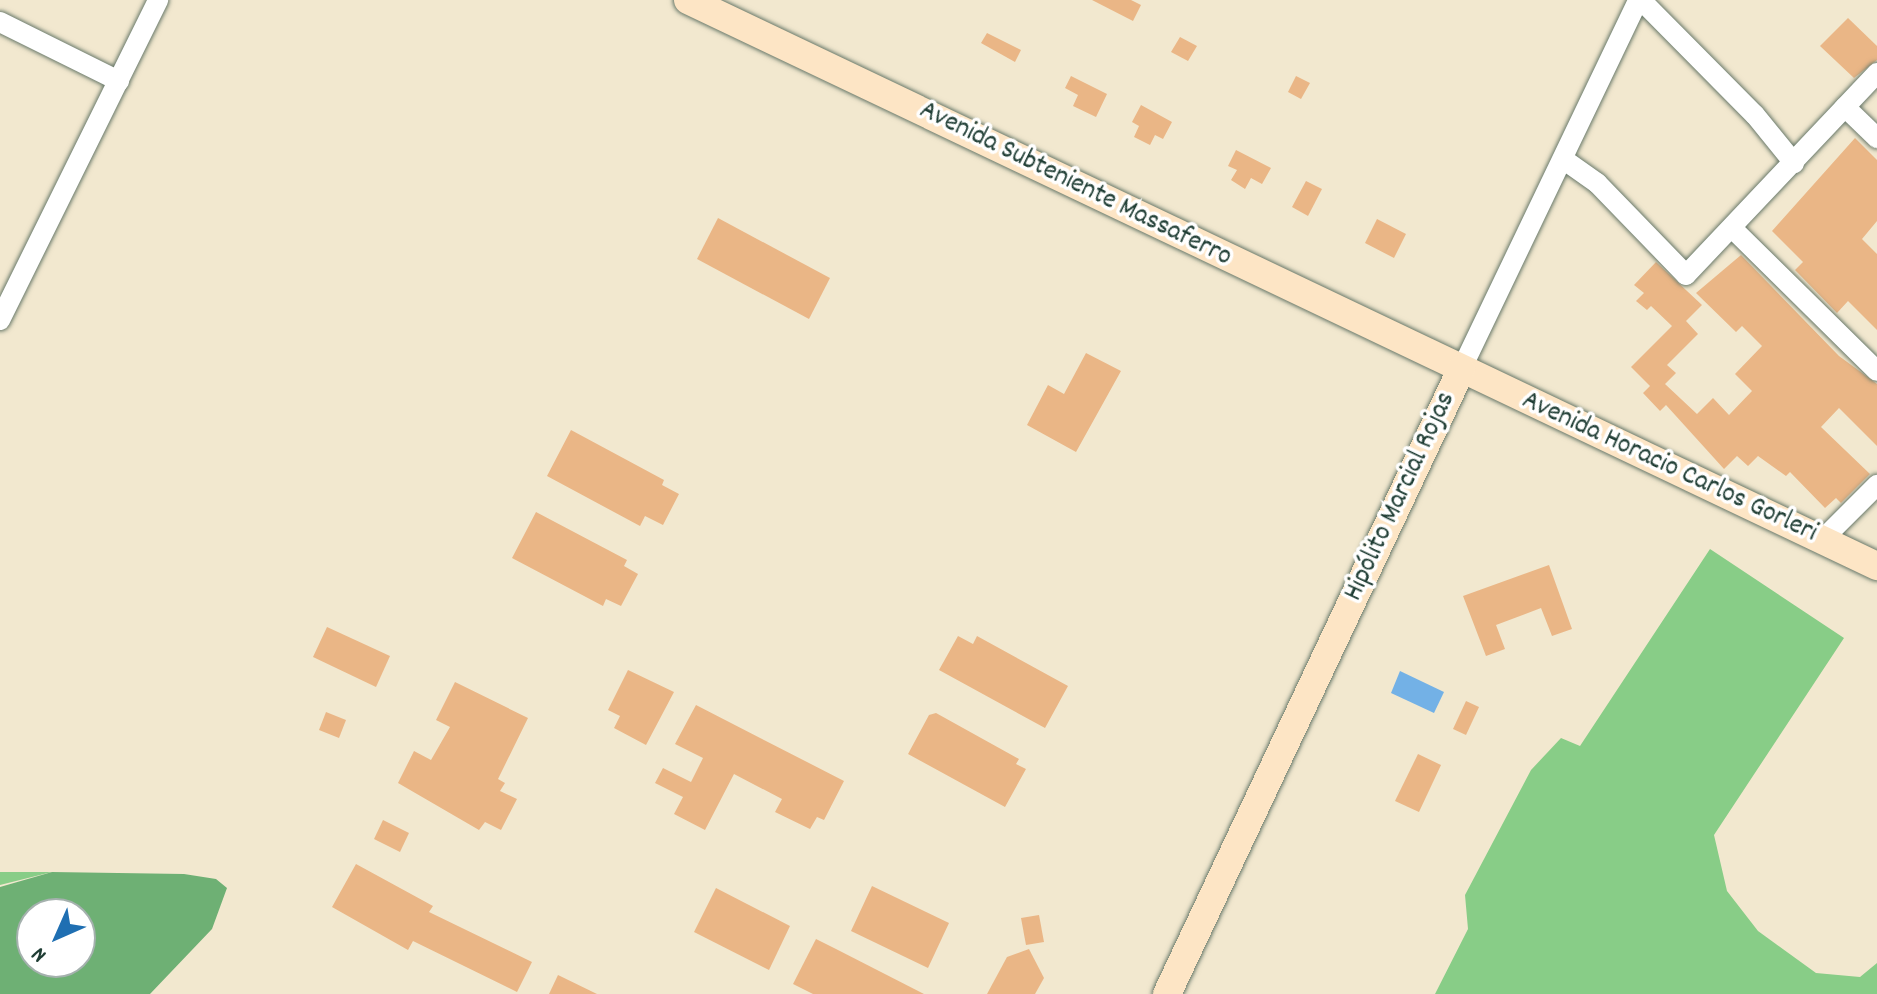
<!DOCTYPE html>
<meta charset="utf-8">
<style>
body{margin:0}
#map{position:relative;width:1877px;height:994px;overflow:hidden;background:#f2e8cf;font-family:Dekko,sans-serif}
div>[style]{position:absolute}
.green>*{inset:0;background:#88cd87}
.forest>*{inset:0;background:#6eb074}
.water>*{inset:0;background:#73b1e6}
.building>*{inset:0;background:#eab686}
.roads{filter:drop-shadow(0 0 2px #69796a) drop-shadow(0 0 2px #69796a)}
.street>*{height:20px;margin:-10px;padding:0 10px;transform-origin:10px;border-radius:10px;background:#fff}
.secondary>*{height:28px;margin:-14px;padding:0 14px;transform-origin:14px;border-radius:14px;background:#fde5c5}
span{translate:-50% -50%;white-space:nowrap;text-align:center;line-height:1.15;-webkit-text-stroke:7px #fff;paint-order:stroke}
.street-label{font-size:28px;color:#1f3d34}
.north{position:absolute;left:16px;top:898px;width:80px;height:80px;box-sizing:border-box;background:#fff;border:2px solid #a5b1ae;border-radius:50%;rotate:225deg;font-size:22px;font-weight:700;line-height:32px;text-align:center;color:#1f3d34}
.north::after{content:'';display:block;margin:auto;width:28px;height:36px;background:#1f6fb2;clip-path:polygon(50% 0,100% 100%,50% 72%,0 100%)}
</style>
<div id="map">
<div class="green">
<div style="clip-path:polygon(1710px 549px,1844px 638px,1714px 835px,1727px 891px,1758px 931px,1816px 973px,1860px 977px,1877px 963px,1877px 994px,1435px 994px,1468px 929px,1465px 895px,1531px 770px,1561px 738px,1580px 746px)"></div>
<div style="clip-path:polygon(0 872px,52px 872px,0 885px)"></div>
</div>
<div class="forest">
<div style="clip-path:polygon(evenodd,52px 872px,184px 874px,216px 879px,227px 888px,212px 929px,150px 994px,0 994px,0 887px,52px 872px,32px 914px,80px 914px,80px 962px,32px 962px,32px 914px)"></div>
</div>
<div class="water">
<div style="clip-path:polygon(1400px 671px,1444px 692px,1434px 713px,1391px 693px)"></div>
</div>
<div class="building">
<div style="clip-path:polygon(1092px 0,1131px 0,1141px 5px,1133px 21px)"></div>
<div style="clip-path:polygon(1848px 18px,1877px 46px,1877px 60px,1854px 78px,1820px 46px)"></div>
<div style="clip-path:polygon(987px 33px,1021px 50px,1015px 62px,981px 43px)"></div>
<div style="clip-path:polygon(1180px 37px,1197px 46px,1188px 61px,1171px 52px)"></div>
<div style="clip-path:polygon(1071px 76px,1107px 94px,1096px 117px,1073px 106px,1078px 95px,1065px 88px)"></div>
<div style="clip-path:polygon(1296px 76px,1310px 83px,1301px 99px,1288px 92px)"></div>
<div style="clip-path:polygon(1141px 105px,1172px 122px,1163px 139px,1155px 135px,1150px 145px,1134px 137px,1139px 126px,1132px 122px)"></div>
<div style="clip-path:polygon(1855px 138px,1877px 160px,1877px 221px,1862px 239px,1877px 254px,1877px 330px,1848px 301px,1837px 313px,1795px 270px,1803px 262px,1772px 231px)"></div>
<div style="clip-path:polygon(1236px 150px,1271px 168px,1262px 184px,1251px 178px,1245px 189px,1231px 180px,1237px 170px,1228px 166px)"></div>
<div style="clip-path:polygon(1306px 181px,1322px 189px,1308px 216px,1292px 207px)"></div>
<div style="clip-path:polygon(718px 218px,830px 278px,809px 319px,697px 259px)"></div>
<div style="clip-path:polygon(1377px 219px,1406px 234px,1394px 258px,1365px 243px)"></div>
<div style="clip-path:polygon(1741px 255px,1839px 356px,1877px 384px,1877px 446px,1839px 408px,1821px 427px,1870px 474px,1841px 503px,1836px 498px,1825px 508px,1790px 472px,1786px 476px,1758px 456px,1748px 466px,1737px 456px,1724px 469px,1666px 405px,1660px 411px,1643px 393px,1650px 386px,1631px 367px,1672px 326px,1651px 306px,1647px 310px,1636px 301px,1644px 293px,1634px 285px,1656px 262px,1702px 305px,1686px 321px,1698px 334px,1667px 365px,1676px 373px,1665px 384px,1697px 414px,1713px 398px,1729px 415px,1752px 391px,1735px 374px,1762px 346px,1742px 326px,1736px 332px,1696px 293px)"></div>
<div style="clip-path:polygon(1086px 353px,1121px 371px,1076px 452px,1027px 425px,1048px 385px,1064px 394px)"></div>
<div style="clip-path:polygon(571px 430px,664px 480px,662px 485px,679px 494px,663px 525px,645px 516px,640px 526px,547px 476px)"></div>
<div style="clip-path:polygon(536px 512px,627px 560px,624px 566px,638px 574px,621px 606px,606px 599px,603px 606px,512px 558px)"></div>
<div style="clip-path:polygon(1549px 565px,1572px 629px,1552px 636px,1541px 608px,1496px 625px,1505px 649px,1486px 656px,1463px 596px)"></div>
<div style="clip-path:polygon(327px 627px,390px 656px,376px 687px,313px 657px)"></div>
<div style="clip-path:polygon(958px 636px,973px 644px,977px 636px,1068px 686px,1045px 728px,939px 670px)"></div>
<div style="clip-path:polygon(628px 670px,674px 692px,646px 745px,614px 728px,620px 716px,608px 710px)"></div>
<div style="clip-path:polygon(455px 682px,528px 718px,498px 779px,505px 783px,500px 791px,517px 799px,501px 830px,485px 822px,479px 830px,398px 783px,414px 751px,431px 760px,450px 727px,436px 720px)"></div>
<div style="clip-path:polygon(1466px 701px,1479px 707px,1466px 735px,1453px 729px)"></div>
<div style="clip-path:polygon(696px 705px,844px 781px,824px 820px,817px 817px,810px 829px,775px 812px,782px 799px,734px 774px,705px 830px,674px 814px,683px 797px,655px 783px,663px 768px,691px 782px,703px 758px,675px 744px)"></div>
<div style="clip-path:polygon(326px 712px,346px 720px,339px 738px,319px 730px)"></div>
<div style="clip-path:polygon(936px 713px,1019px 759px,1016px 764px,1026px 769px,1005px 807px,908px 754px,929px 715px)"></div>
<div style="clip-path:polygon(1418px 754px,1441px 765px,1419px 812px,1395px 801px)"></div>
<div style="clip-path:polygon(383px 820px,409px 833px,400px 852px,374px 839px)"></div>
<div style="clip-path:polygon(356px 864px,433px 906px,429px 912px,532px 962px,517px 992px,413px 941px,408px 950px,332px 907px)"></div>
<div style="clip-path:polygon(872px 886px,949px 923px,928px 968px,851px 931px)"></div>
<div style="clip-path:polygon(716px 888px,790px 926px,769px 970px,694px 932px)"></div>
<div style="clip-path:polygon(1039px 915px,1044px 942px,1026px 945px,1021px 918px)"></div>
<div style="clip-path:polygon(816px 939px,836px 949px,924px 994px,813px 994px,793px 984px)"></div>
<div style="clip-path:polygon(1029px 949px,1044px 978px,1035px 994px,987px 994px,1007px 957px)"></div>
<div style="clip-path:polygon(558px 975px,597px 994px,549px 994px)"></div>
</div>
<div class="roads">
<div class="street">
<div style="left:1641px;top:0;width:162px;rotate:45.3deg"></div>
<div style="left:1755px;top:115px;width:62px;rotate:50.9deg"></div>
<div style="left:0;top:22px;width:133px;rotate:26.4deg"></div>
<div style="left:1845px;top:107px;width:45px;rotate:44.1deg"></div>
<div style="left:1563px;top:159px;width:42px;rotate:35.2deg"></div>
<div style="left:1597px;top:183px;width:128px;rotate:45.9deg"></div>
<div style="left:1686px;top:275px;width:278px;rotate:-46.6deg"></div>
<div style="left:1733px;top:229px;width:202px;rotate:44.6deg"></div>
<div style="left:0;top:320px;width:357px;rotate:-63.7deg"></div>
<div style="left:1461px;top:370px;width:410px;rotate:-64.4deg"></div>
<div style="left:1822px;top:540px;width:78px;rotate:-45deg"></div>
</div>
<div class="secondary">
<div style="left:688px;top:0;width:1317px;rotate:25.46deg"></div>
<div style="left:1167px;top:994px;width:690px;rotate:-64.77deg"></div>
</div>
</div>
<div class="street-label">
<span style="left:1075px;top:185px;rotate:26deg">Avenida Subteniente Massaferro</span>
<span style="left:1669px;top:468px;rotate:25deg">Avenida Horacio Carlos Gorleri</span>
<span style="left:1401px;top:497px;rotate:-65deg">Hipólito Marcial Rojas</span>
</div>
<div class="north">N</div>
</div>
